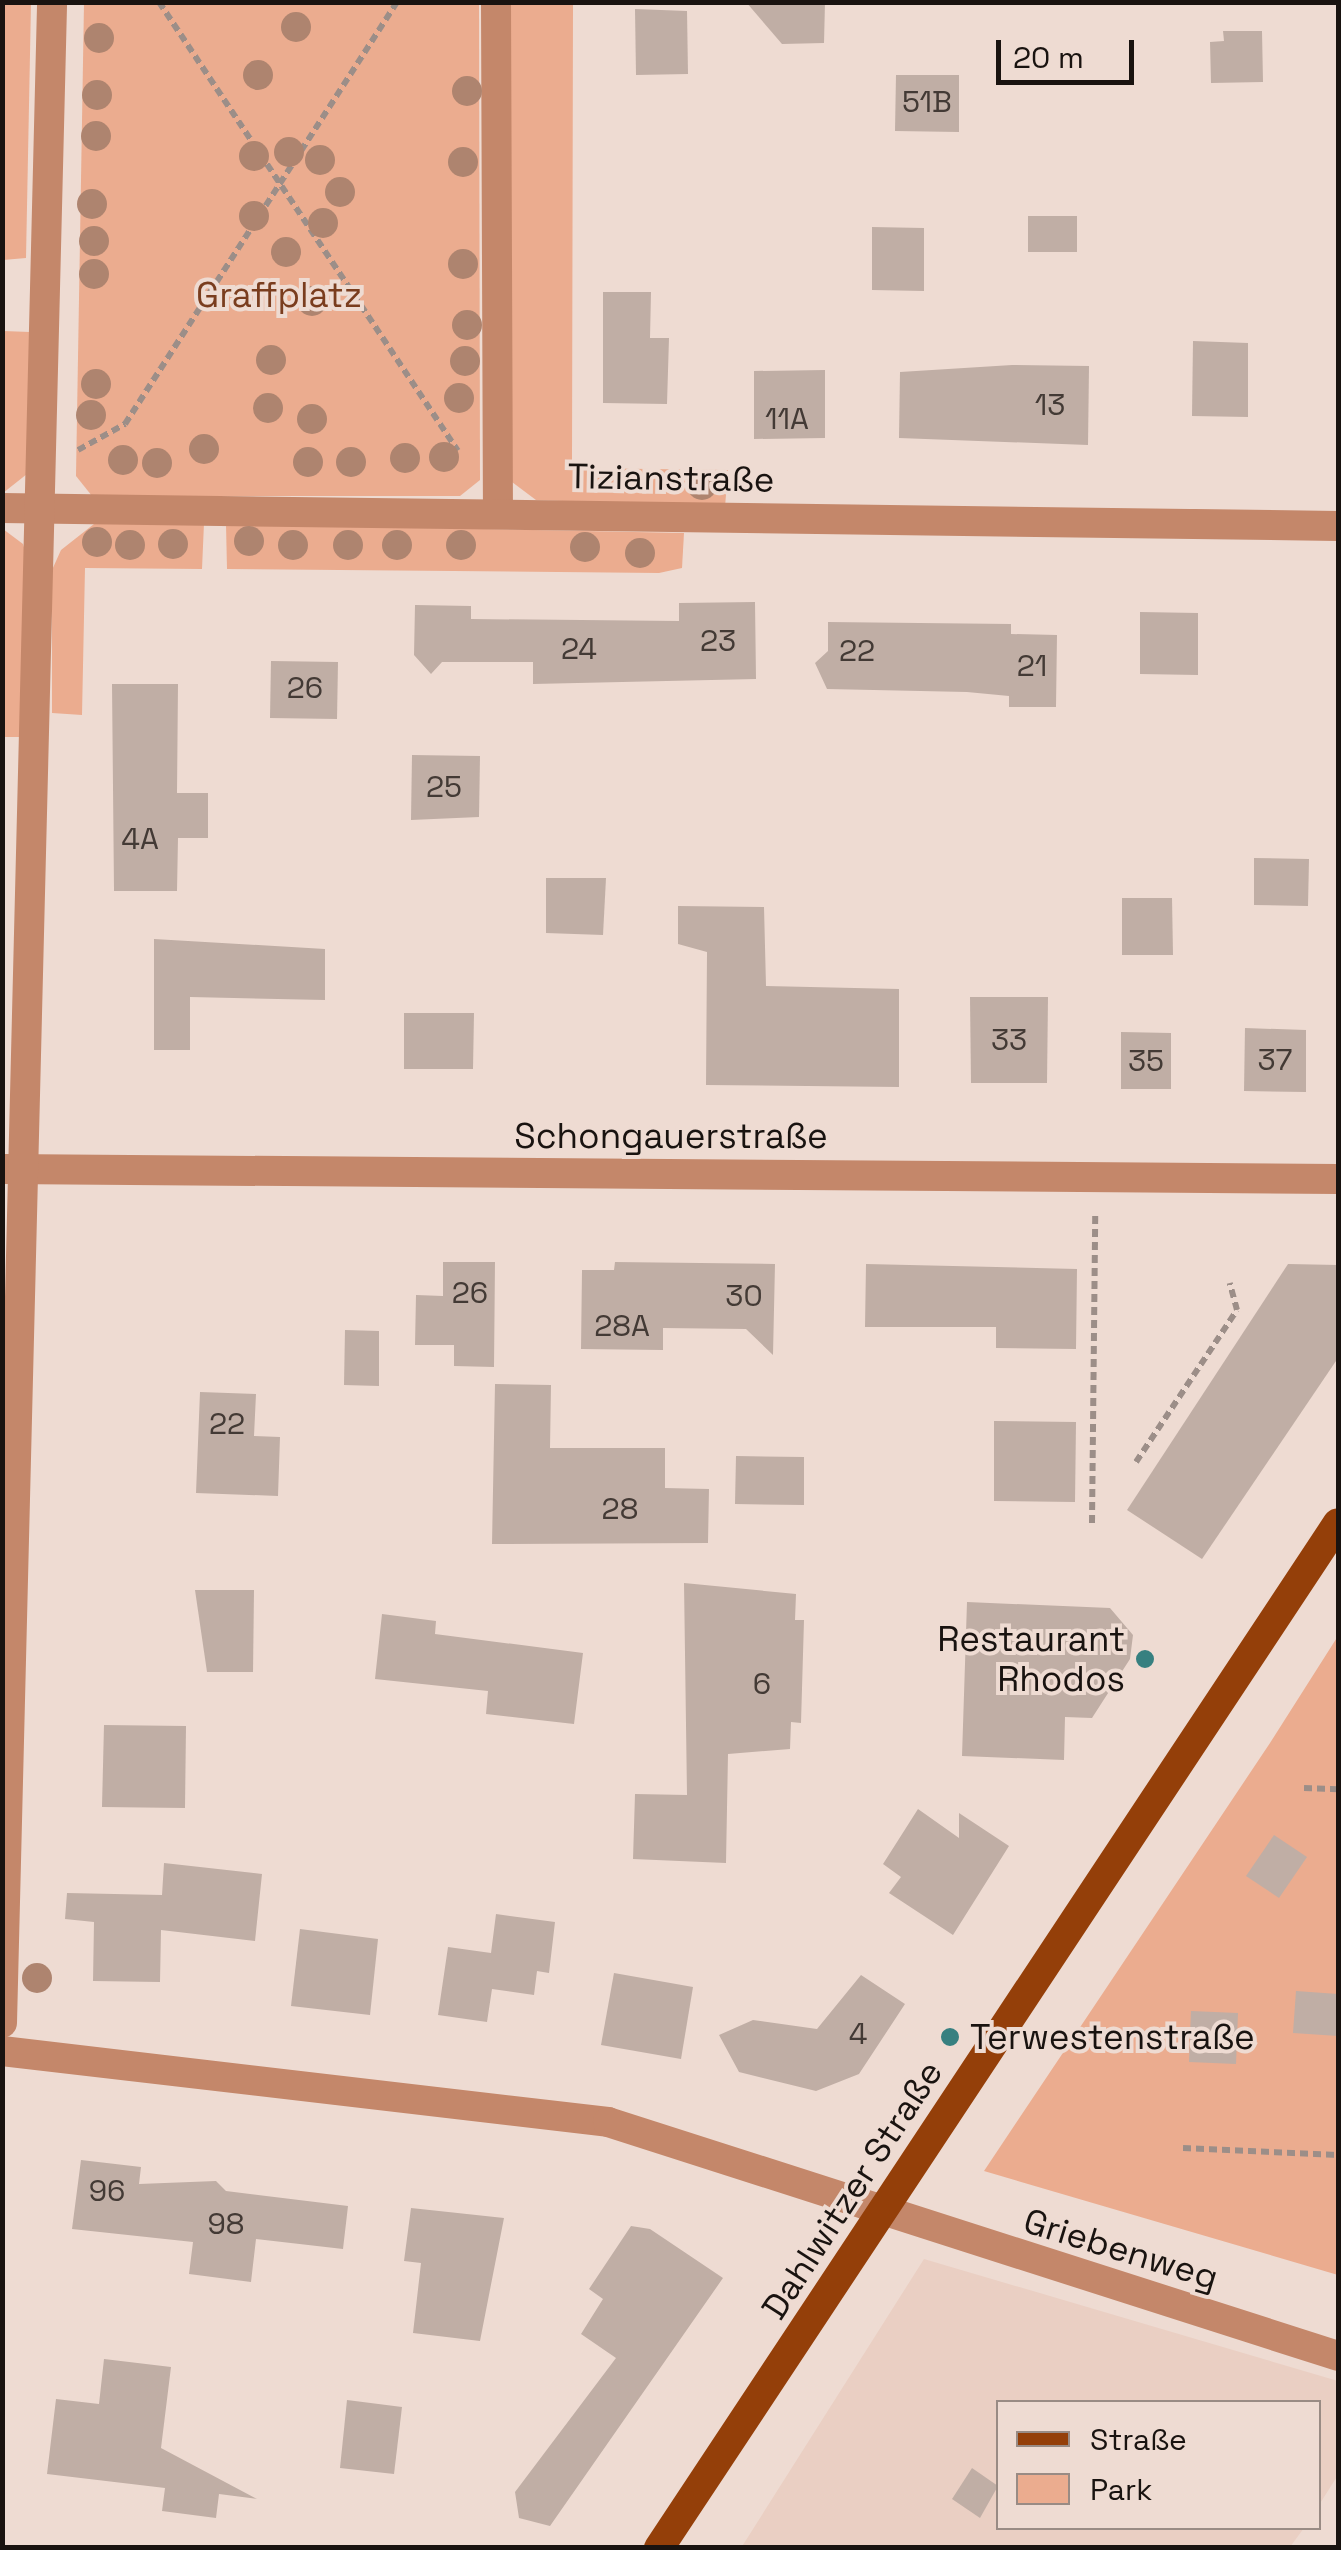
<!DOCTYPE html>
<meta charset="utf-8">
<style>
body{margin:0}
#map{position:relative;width:1341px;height:2550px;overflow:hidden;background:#eedbd2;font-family:"Space Grotesk",sans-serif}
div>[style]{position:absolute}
.built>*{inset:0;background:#eacfc3}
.green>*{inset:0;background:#ebac8f}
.building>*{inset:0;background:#c0aea5}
.path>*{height:6px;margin-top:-3px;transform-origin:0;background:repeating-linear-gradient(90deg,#9c8e88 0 8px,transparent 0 13px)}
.minor>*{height:30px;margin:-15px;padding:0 15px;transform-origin:15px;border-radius:15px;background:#c4876a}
.major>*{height:30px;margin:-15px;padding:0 15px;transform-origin:15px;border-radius:15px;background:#943f09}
.trees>*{width:30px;height:30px;margin:-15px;border-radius:50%;background:#ae846f}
.dots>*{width:28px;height:28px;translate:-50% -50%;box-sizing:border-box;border:5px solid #eedbd2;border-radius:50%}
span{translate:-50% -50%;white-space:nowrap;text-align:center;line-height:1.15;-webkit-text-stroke:8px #eedbd2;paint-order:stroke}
.number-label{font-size:30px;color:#433a35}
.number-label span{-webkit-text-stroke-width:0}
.park-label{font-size:35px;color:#7a3d1e}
.street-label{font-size:35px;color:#191310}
.poi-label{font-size:35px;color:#191310}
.right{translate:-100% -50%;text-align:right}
.left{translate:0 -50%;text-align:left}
.frame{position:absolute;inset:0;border:5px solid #191310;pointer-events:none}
.legend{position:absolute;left:996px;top:2400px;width:325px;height:130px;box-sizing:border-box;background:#eedbd2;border:2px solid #998b84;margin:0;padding:12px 18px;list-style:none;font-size:30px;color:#191310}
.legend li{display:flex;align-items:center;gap:20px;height:50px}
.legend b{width:50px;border:2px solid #998b84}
.scale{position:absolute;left:996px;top:40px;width:138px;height:45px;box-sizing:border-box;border:5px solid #191310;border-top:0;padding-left:12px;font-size:30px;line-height:35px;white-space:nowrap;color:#191310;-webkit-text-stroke:8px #eedbd2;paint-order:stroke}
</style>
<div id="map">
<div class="built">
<div style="clip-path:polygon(924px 2259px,1338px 2381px,1338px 2475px,1319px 2505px,1318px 2402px,998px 2402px,998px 2528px,1304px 2528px,1290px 2547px,741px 2548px)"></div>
</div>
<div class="green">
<div style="clip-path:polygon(3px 2px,31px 3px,26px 258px,3px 260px)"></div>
<div style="clip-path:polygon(84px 3px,479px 3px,480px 480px,460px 496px,92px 496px,76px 476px)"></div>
<div style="clip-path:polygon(510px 3px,573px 3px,572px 468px,728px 470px,725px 507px,536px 500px,512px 482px)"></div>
<div style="clip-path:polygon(3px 331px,30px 332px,27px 474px,3px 493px)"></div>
<div style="clip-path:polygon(204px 523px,202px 569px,85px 568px,82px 715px,52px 713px,52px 570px,61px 550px,94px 524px)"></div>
<div style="clip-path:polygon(226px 524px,684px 533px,682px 568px,659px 573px,227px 569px)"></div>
<div style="clip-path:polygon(3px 529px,23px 544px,30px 567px,26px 737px,3px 737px)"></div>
<div style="clip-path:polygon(1338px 1636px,1338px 2275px,984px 2171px,1270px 1743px)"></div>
</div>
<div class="building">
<div style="clip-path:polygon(746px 2px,825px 2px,824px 43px,782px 44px)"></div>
<div style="clip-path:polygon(635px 9px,687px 11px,688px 74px,636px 75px)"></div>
<div style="clip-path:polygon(1223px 31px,1262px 31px,1263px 82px,1211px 83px,1210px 42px,1224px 41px)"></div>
<div style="clip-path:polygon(896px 75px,959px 75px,959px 132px,895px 131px)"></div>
<div style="clip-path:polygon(1028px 216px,1077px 216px,1077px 252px,1028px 252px)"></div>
<div style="clip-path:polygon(872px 227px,924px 228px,924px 291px,872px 290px)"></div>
<div style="clip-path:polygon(603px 292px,651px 292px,650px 338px,669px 338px,667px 404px,603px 403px)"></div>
<div style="clip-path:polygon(1193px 341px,1248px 343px,1248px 417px,1192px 416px)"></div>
<div style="clip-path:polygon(1012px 365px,1089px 366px,1088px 445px,899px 438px,900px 372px)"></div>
<div style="clip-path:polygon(825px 370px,825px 438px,754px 439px,754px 371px)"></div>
<div style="clip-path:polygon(755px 602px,756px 679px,533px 684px,533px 662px,442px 662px,431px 674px,414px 655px,415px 605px,471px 606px,471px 619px,679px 621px,679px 603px)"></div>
<div style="clip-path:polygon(1140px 612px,1198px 613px,1198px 675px,1140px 674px)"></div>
<div style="clip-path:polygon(828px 622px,1011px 624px,1011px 634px,1057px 635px,1056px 707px,1009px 707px,1009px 696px,967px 692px,827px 689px,815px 663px,828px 651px)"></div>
<div style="clip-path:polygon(271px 661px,338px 662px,337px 719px,270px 718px)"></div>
<div style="clip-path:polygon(112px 684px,178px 684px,177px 793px,208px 793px,208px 838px,178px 838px,177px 891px,114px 891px)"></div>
<div style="clip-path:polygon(412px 755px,480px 756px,479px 817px,411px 820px)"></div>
<div style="clip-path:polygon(1254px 858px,1309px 859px,1308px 906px,1254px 905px)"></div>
<div style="clip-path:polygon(546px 878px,606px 878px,603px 935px,546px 933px)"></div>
<div style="clip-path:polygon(1122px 898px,1172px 898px,1173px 955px,1122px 955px)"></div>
<div style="clip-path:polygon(678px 906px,764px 907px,766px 986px,899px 989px,899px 1087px,706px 1085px,707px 952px,678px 944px)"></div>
<div style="clip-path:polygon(154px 939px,325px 949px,325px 1000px,190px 997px,190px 1050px,154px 1050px)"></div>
<div style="clip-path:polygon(970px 997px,1048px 997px,1047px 1083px,971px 1083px)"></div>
<div style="clip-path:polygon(404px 1013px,474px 1013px,473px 1069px,404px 1069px)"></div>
<div style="clip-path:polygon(1245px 1028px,1306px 1030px,1306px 1092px,1244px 1091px)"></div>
<div style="clip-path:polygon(1121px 1032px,1171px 1033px,1171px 1089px,1121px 1089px)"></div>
<div style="clip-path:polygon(443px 1262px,495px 1262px,494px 1367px,454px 1366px,454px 1345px,415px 1345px,416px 1295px,443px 1296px)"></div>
<div style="clip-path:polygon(615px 1262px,775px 1264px,773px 1355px,746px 1329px,663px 1328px,663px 1350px,581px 1349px,582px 1270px,614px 1270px)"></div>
<div style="clip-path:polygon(866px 1264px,1077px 1269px,1076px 1349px,996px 1348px,996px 1327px,865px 1327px)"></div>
<div style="clip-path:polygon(1288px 1264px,1338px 1265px,1338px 1358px,1202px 1559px,1127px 1510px)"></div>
<div style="clip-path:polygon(345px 1330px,379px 1331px,379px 1386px,344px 1385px)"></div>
<div style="clip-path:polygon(495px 1384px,551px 1385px,550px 1448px,665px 1448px,665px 1488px,709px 1489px,708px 1543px,492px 1544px)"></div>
<div style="clip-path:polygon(200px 1392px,256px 1394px,254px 1436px,280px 1437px,278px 1496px,196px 1493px)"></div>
<div style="clip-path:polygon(994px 1421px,1076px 1422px,1075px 1502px,994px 1501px)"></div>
<div style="clip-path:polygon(736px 1456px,804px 1457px,804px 1505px,735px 1504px)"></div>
<div style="clip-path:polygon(684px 1583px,796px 1594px,795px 1620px,804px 1620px,801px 1723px,791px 1722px,790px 1749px,728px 1754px,726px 1863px,633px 1859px,635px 1794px,687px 1795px)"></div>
<div style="clip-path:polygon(195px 1590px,254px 1590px,253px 1672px,207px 1672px)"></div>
<div style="clip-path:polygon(967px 1602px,1110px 1608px,1133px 1635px,1130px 1659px,1092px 1718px,1065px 1717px,1064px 1760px,962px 1756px)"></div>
<div style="clip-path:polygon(382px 1614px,436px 1621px,435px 1634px,583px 1653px,574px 1724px,486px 1714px,488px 1691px,375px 1679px)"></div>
<div style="clip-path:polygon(104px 1725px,186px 1726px,185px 1808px,102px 1807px)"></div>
<div style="clip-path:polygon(918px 1809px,959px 1838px,959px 1813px,1009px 1846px,953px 1935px,889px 1893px,901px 1877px,883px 1864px)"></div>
<div style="clip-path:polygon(1274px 1835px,1307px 1857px,1279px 1898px,1246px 1876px)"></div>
<div style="clip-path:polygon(164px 1863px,262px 1874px,255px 1941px,161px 1930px,160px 1982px,93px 1981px,94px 1922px,65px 1919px,67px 1893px,162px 1895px)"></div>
<div style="clip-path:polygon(496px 1914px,555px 1922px,549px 1973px,537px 1971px,534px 1995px,492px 1989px,487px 2022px,438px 2015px,448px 1947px,491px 1953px)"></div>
<div style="clip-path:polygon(300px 1929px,378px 1939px,370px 2015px,291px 2006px)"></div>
<div style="clip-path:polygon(614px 1973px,693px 1987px,681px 2059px,601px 2045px)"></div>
<div style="clip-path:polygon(861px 1975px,905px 2004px,859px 2074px,816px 2091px,739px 2072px,719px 2035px,753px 2020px,817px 2029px)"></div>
<div style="clip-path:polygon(1296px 1991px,1338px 1994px,1338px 2036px,1293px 2033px)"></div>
<div style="clip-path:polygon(1191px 2011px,1238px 2013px,1236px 2064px,1189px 2062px)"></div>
<div style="clip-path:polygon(81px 2160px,141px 2167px,139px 2184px,216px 2181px,226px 2191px,348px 2206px,343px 2249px,256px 2239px,251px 2282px,189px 2274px,193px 2242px,72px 2229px)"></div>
<div style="clip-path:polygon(411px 2208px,504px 2218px,480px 2341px,413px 2333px,421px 2263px,404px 2261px)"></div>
<div style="clip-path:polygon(631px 2226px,650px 2229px,723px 2278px,550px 2526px,519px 2518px,515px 2492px,616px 2358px,581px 2334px,603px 2299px,589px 2289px)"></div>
<div style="clip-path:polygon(104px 2359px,171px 2367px,161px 2448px,257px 2499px,219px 2494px,216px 2518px,162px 2511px,165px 2488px,47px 2474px,56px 2399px,99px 2404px)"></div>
<div style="clip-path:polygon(347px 2400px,402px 2407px,394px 2474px,340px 2468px)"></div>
<div style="clip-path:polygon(972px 2468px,998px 2486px,980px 2518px,952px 2499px)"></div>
</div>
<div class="path">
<div style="left:159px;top:2px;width:539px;rotate:56.34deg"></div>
<div style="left:78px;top:450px;width:54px;rotate:-29deg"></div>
<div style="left:125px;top:424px;width:502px;rotate:-57.2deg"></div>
<div style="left:1136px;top:1462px;width:182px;rotate:-56.4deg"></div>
<div style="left:1237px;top:1310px;width:28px;rotate:-105deg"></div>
<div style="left:1092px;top:1523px;width:309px;rotate:-89.4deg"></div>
<div style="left:1304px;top:1788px;width:34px;rotate:2deg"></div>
<div style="left:1183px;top:2148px;width:155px;rotate:2.6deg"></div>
</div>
<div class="minor">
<div style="left:496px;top:2px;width:511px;rotate:89.78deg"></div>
<div style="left:2px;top:508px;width:1336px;rotate:0.77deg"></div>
<div style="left:5px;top:1169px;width:1333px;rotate:0.43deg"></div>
<div style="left:2px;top:2023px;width:2022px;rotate:-88.58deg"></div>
<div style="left:2px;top:2051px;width:610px;rotate:6.68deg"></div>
<div style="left:608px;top:2122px;width:767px;rotate:17.77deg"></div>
</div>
<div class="major">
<div style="left:659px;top:2548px;width:1229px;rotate:-56.48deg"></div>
</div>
<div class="trees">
<div style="left:296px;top:27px"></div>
<div style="left:99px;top:38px"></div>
<div style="left:258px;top:75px"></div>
<div style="left:467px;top:91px"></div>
<div style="left:97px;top:95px"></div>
<div style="left:96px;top:136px"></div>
<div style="left:289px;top:152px"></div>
<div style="left:254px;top:156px"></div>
<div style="left:320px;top:160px"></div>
<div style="left:463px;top:162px"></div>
<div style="left:340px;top:192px"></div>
<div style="left:92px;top:204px"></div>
<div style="left:254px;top:216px"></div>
<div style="left:323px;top:223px"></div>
<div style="left:94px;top:241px"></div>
<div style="left:286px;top:252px"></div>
<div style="left:463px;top:264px"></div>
<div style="left:94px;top:274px"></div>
<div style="left:312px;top:301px"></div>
<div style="left:467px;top:325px"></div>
<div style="left:271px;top:360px"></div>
<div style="left:465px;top:361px"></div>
<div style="left:96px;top:384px"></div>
<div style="left:459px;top:398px"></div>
<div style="left:268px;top:408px"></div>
<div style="left:91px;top:415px"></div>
<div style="left:312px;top:419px"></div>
<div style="left:204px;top:449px"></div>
<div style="left:444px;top:457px"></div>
<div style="left:405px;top:458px"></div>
<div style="left:123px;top:460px"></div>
<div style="left:308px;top:462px"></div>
<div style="left:351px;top:462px"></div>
<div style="left:157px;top:463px"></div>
<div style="left:702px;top:485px"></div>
<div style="left:249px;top:541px"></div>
<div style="left:97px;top:542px"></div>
<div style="left:173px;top:544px"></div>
<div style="left:130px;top:545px"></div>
<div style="left:293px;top:545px"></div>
<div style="left:348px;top:545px"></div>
<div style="left:397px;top:545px"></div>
<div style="left:461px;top:545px"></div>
<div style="left:585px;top:547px"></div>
<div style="left:640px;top:553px"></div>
<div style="left:37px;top:1978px"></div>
</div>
<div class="dots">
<div style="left:1145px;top:1659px;background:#378080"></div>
<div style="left:950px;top:2037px;background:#378080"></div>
</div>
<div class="number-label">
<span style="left:927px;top:102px">51B</span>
<span style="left:1050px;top:405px">13</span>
<span style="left:787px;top:419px">11A</span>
<span style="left:718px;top:641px">23</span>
<span style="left:579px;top:649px">24</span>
<span style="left:857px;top:651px">22</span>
<span style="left:1032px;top:666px">21</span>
<span style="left:305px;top:688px">26</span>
<span style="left:444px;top:787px">25</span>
<span style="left:140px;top:839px">4A</span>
<span style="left:1009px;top:1040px">33</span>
<span style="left:1275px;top:1060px">37</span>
<span style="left:1146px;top:1061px">35</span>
<span style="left:470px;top:1293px">26</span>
<span style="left:744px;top:1296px">30</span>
<span style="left:622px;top:1326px">28A</span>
<span style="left:227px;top:1424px">22</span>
<span style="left:620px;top:1509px">28</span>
<span style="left:762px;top:1684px">6</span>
<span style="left:858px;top:2034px">4</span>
<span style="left:107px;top:2191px">96</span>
<span style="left:226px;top:2224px">98</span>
</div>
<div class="park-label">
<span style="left:279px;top:295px">Graffplatz</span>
</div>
<div class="street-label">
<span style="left:671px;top:478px;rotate:1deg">Tizianstraße</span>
<span style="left:671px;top:1136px">Schongauerstraße</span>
<span style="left:852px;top:2190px;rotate:-57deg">Dahlwitzer Straße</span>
<span style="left:1121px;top:2249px;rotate:17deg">Griebenweg</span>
</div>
<div class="poi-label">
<span class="right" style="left:1125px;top:1659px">Restaurant<br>Rhodos</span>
<span class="left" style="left:970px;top:2037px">Terwestenstraße</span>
</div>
<div class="frame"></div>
<ul class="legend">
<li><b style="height:12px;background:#943f09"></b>Straße</li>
<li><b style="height:28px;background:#ebac8f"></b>Park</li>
</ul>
<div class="scale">20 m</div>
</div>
